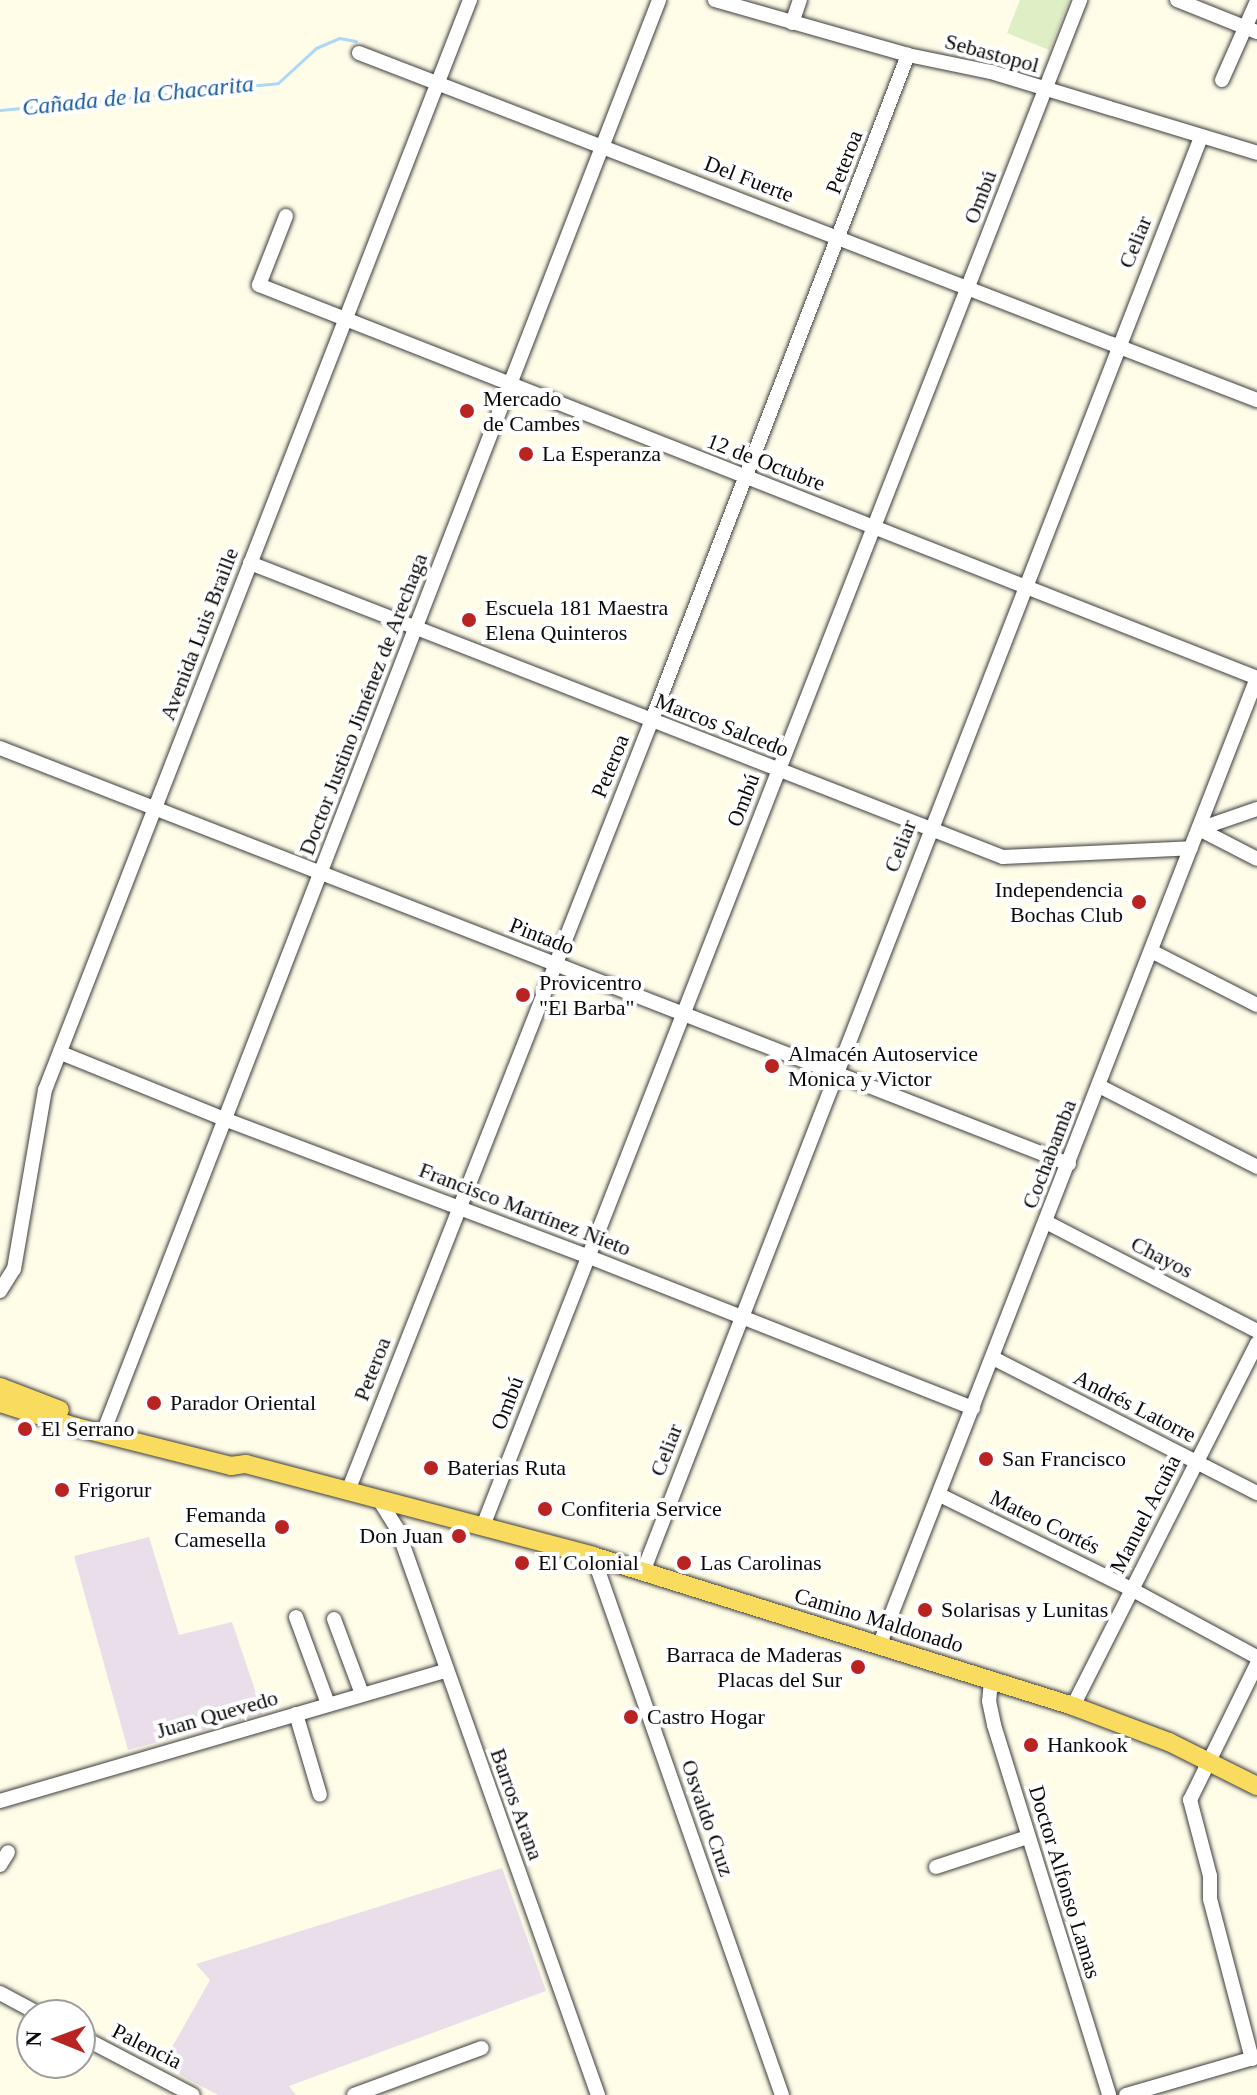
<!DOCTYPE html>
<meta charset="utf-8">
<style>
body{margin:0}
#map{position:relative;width:1257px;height:2095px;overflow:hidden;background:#fffce8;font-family:"Times New Roman",serif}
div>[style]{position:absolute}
.industrial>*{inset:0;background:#e9deea}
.pitch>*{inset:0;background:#deefc5}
.stream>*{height:3px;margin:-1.5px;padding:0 1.5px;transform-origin:1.5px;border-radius:1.5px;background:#add7f6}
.roads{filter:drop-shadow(0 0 2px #3d3d3d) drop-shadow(0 0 2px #3d3d3d)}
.minor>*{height:14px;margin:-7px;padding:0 7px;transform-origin:7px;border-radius:7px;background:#fff}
.major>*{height:18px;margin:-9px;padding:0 9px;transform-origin:9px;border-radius:9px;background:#f9db5e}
.dots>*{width:22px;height:22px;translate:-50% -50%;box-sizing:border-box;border:4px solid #fff;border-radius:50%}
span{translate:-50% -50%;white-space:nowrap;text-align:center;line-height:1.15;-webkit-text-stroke:8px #fff;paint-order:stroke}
.street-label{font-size:22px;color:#0a0a0a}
.poi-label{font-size:22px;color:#0a0a0a}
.left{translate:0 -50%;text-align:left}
.right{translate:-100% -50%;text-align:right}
.water-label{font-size:24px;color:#15599b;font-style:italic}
.north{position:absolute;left:16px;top:1999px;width:80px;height:80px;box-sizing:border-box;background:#fff;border:2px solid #9d9d9d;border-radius:50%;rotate:271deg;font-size:22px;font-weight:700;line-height:32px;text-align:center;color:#0a0a0a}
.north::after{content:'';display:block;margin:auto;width:28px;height:36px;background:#b92423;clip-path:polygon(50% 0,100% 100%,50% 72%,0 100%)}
</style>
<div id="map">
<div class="industrial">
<div style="clip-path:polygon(149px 1537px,179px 1635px,232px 1622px,263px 1714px,128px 1750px,74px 1556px)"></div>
<div style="clip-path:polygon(502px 1868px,546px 1991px,289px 2086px,296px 2095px,218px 2095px,162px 2065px,210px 1980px,196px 1964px)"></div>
</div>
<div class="pitch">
<div style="clip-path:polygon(1020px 0,1069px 0,1049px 50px,1007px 33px)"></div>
</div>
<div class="stream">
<div style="left:0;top:110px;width:279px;rotate:-5.5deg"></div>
<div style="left:278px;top:83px;width:52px;rotate:-42.6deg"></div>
<div style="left:316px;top:48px;width:25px;rotate:-23deg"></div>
<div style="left:339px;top:38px;width:17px;rotate:10deg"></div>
</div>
<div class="roads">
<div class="minor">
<div style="left:715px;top:0;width:201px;rotate:15.9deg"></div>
<div style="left:908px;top:55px;width:85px;rotate:11.6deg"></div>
<div style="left:991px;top:72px;width:278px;rotate:16.9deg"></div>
<div style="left:1177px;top:0;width:86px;rotate:21.8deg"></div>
<div style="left:792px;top:23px;width:24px;rotate:-71deg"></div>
<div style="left:359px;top:53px;width:963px;rotate:21.13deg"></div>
<div style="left:1222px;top:80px;width:86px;rotate:-66.1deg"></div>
<div style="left:286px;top:216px;width:74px;rotate:111.4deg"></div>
<div style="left:259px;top:285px;width:1073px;rotate:21.49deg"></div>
<div style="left:250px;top:563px;width:808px;rotate:21.33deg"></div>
<div style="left:1003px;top:857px;width:188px;rotate:-2.7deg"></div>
<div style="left:0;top:748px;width:1147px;rotate:21.26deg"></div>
<div style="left:1199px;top:829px;width:65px;rotate:27.3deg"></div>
<div style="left:1199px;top:829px;width:61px;rotate:-19deg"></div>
<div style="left:1151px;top:951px;width:119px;rotate:27deg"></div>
<div style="left:61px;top:1053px;width:176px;rotate:22deg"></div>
<div style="left:224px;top:1119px;width:388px;rotate:20.7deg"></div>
<div style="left:587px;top:1256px;width:415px;rotate:21.5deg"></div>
<div style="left:1099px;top:1086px;width:178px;rotate:27.1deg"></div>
<div style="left:1046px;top:1222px;width:237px;rotate:27.3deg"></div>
<div style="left:0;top:1291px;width:26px;rotate:-58deg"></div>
<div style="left:14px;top:1269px;width:182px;rotate:-80.2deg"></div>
<div style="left:45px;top:1090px;width:1170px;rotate:-68.7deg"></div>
<div style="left:993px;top:1358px;width:297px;rotate:27.1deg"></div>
<div style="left:103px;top:1433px;width:1537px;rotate:-68.79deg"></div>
<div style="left:348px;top:1491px;width:827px;rotate:-68.49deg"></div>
<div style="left:651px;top:722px;width:715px;rotate:-68.93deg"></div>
<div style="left:940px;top:1495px;width:213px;rotate:26.2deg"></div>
<div style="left:1131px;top:1589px;width:143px;rotate:28.4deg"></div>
<div style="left:378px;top:1498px;width:36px;rotate:58deg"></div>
<div style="left:397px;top:1528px;width:602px;rotate:70.48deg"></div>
<div style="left:483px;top:1526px;width:1639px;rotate:-68.63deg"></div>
<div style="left:593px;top:1556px;width:571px;rotate:70.68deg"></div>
<div style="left:643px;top:1572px;width:1540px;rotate:-68.75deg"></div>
<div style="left:296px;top:1617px;width:93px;rotate:69.8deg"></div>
<div style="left:334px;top:1619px;width:80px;rotate:69.5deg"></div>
<div style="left:879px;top:1646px;width:1039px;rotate:-68.67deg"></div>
<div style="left:991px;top:1680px;width:21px;rotate:95deg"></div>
<div style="left:989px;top:1701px;width:25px;rotate:78deg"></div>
<div style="left:994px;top:1725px;width:387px;rotate:72.7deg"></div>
<div style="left:1073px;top:1706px;width:407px;rotate:-63.1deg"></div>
<div style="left:296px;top:1714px;width:84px;rotate:73.5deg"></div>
<div style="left:0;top:1801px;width:466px;rotate:-16.3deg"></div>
<div style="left:0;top:1865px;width:15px;rotate:-58deg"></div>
<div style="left:936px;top:1867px;width:97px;rotate:-18.1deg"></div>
<div style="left:0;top:1993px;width:47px;rotate:28.2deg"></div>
<div style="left:80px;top:2036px;width:127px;rotate:27.6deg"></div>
<div style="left:1252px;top:2059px;width:165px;rotate:-104.7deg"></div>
<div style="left:1210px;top:1899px;width:23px;rotate:-90deg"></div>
<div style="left:1210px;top:1876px;width:79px;rotate:-104.7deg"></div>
<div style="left:1190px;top:1800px;width:152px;rotate:-63.8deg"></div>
<div style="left:354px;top:2095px;width:136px;rotate:-20.2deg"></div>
<div style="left:1126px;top:2095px;width:136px;rotate:-16.2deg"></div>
</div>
<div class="major">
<div style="left:0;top:1387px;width:64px;rotate:21deg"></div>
<div style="left:0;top:1403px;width:80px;rotate:17.5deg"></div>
<div style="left:76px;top:1427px;width:160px;rotate:14.1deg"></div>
<div style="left:231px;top:1466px;width:15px;rotate:-8deg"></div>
<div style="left:246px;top:1464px;width:359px;rotate:14.8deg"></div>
<div style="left:593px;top:1556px;width:503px;rotate:17.35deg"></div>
<div style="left:1073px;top:1706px;width:103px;rotate:20.6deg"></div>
<div style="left:1169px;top:1742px;width:98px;rotate:26.6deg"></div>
</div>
</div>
<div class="dots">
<div style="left:467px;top:411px;background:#b92423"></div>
<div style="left:526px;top:454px;background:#b92423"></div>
<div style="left:469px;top:620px;background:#b92423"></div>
<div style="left:1139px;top:902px;background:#b92423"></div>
<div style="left:523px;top:995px;background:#b92423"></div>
<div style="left:772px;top:1066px;background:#b92423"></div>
<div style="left:154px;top:1403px;background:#b92423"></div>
<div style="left:25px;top:1429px;background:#b92423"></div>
<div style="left:986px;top:1459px;background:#b92423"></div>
<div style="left:431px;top:1468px;background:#b92423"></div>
<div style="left:62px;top:1490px;background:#b92423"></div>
<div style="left:545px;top:1509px;background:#b92423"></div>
<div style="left:282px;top:1527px;background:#b92423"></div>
<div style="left:459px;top:1536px;background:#b92423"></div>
<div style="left:522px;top:1563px;background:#b92423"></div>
<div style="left:684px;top:1563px;background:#b92423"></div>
<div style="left:925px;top:1610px;background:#b92423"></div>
<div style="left:858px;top:1667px;background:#b92423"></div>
<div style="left:631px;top:1717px;background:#b92423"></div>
<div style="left:1031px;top:1745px;background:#b92423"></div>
</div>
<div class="street-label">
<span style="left:992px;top:53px;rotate:15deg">Sebastopol</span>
<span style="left:844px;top:162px;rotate:-69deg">Peteroa</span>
<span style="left:749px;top:179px;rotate:21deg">Del Fuerte</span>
<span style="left:980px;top:197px;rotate:-69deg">Ombú</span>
<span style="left:1135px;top:242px;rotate:-68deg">Celiar</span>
<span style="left:766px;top:462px;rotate:21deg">12 de Octubre</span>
<span style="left:199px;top:634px;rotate:-69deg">Avenida Luis Braille</span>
<span style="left:363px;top:704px;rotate:-69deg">Doctor Justino Jiménez de Arechaga</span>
<span style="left:722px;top:725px;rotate:21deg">Marcos Salcedo</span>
<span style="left:610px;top:766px;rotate:-68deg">Peteroa</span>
<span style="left:743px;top:800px;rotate:-69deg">Ombú</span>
<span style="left:900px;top:846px;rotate:-69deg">Celiar</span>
<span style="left:542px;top:936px;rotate:21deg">Pintado</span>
<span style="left:1049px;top:1154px;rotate:-69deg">Cochabamba</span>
<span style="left:525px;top:1209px;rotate:21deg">Francisco Martínez Nieto</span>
<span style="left:1162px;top:1257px;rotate:27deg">Chayos</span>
<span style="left:372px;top:1369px;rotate:-69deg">Peteroa</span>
<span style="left:507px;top:1403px;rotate:-69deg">Ombú</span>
<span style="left:1135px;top:1406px;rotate:27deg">Andrés Latorre</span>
<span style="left:666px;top:1450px;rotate:-69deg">Celiar</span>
<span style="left:1145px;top:1514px;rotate:-63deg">Manuel Acuña</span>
<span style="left:1045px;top:1522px;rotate:26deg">Mateo Cortés</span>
<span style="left:879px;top:1620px;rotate:17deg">Camino Maldonado</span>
<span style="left:217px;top:1714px;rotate:-16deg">Juan Quevedo</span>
<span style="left:517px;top:1804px;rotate:70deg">Barros Arana</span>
<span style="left:708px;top:1818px;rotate:71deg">Osvaldo Cruz</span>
<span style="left:1065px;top:1882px;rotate:73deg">Doctor Alfonso Lamas</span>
<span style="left:147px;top:2046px;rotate:27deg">Palencia</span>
</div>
<div class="poi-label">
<span class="left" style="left:483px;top:411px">Mercado<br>de Cambes</span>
<span class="left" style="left:542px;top:454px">La Esperanza</span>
<span class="left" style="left:485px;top:620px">Escuela 181 Maestra<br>Elena Quinteros</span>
<span class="right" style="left:1123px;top:902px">Independencia<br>Bochas Club</span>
<span class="left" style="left:539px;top:995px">Provicentro<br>"El Barba"</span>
<span class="left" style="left:788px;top:1066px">Almacén Autoservice<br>Monica y Victor</span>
<span class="left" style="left:170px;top:1403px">Parador Oriental</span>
<span class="left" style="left:41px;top:1429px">El Serrano</span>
<span class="left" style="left:1002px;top:1459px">San Francisco</span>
<span class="left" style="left:447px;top:1468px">Baterias Ruta</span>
<span class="left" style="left:78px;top:1490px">Frigorur</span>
<span class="left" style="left:561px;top:1509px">Confiteria Service</span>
<span class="right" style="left:266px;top:1527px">Femanda<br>Camesella</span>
<span class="right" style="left:443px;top:1536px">Don Juan</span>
<span class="left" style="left:538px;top:1563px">El Colonial</span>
<span class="left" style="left:700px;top:1563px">Las Carolinas</span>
<span class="left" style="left:941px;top:1610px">Solarisas y Lunitas</span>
<span class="right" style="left:842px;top:1667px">Barraca de Maderas<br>Placas del Sur</span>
<span class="left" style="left:647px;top:1717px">Castro Hogar</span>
<span class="left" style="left:1047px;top:1745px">Hankook</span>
</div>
<div class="water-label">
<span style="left:138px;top:96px;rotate:-6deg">Cañada de la Chacarita</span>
</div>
<div class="north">N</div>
</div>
